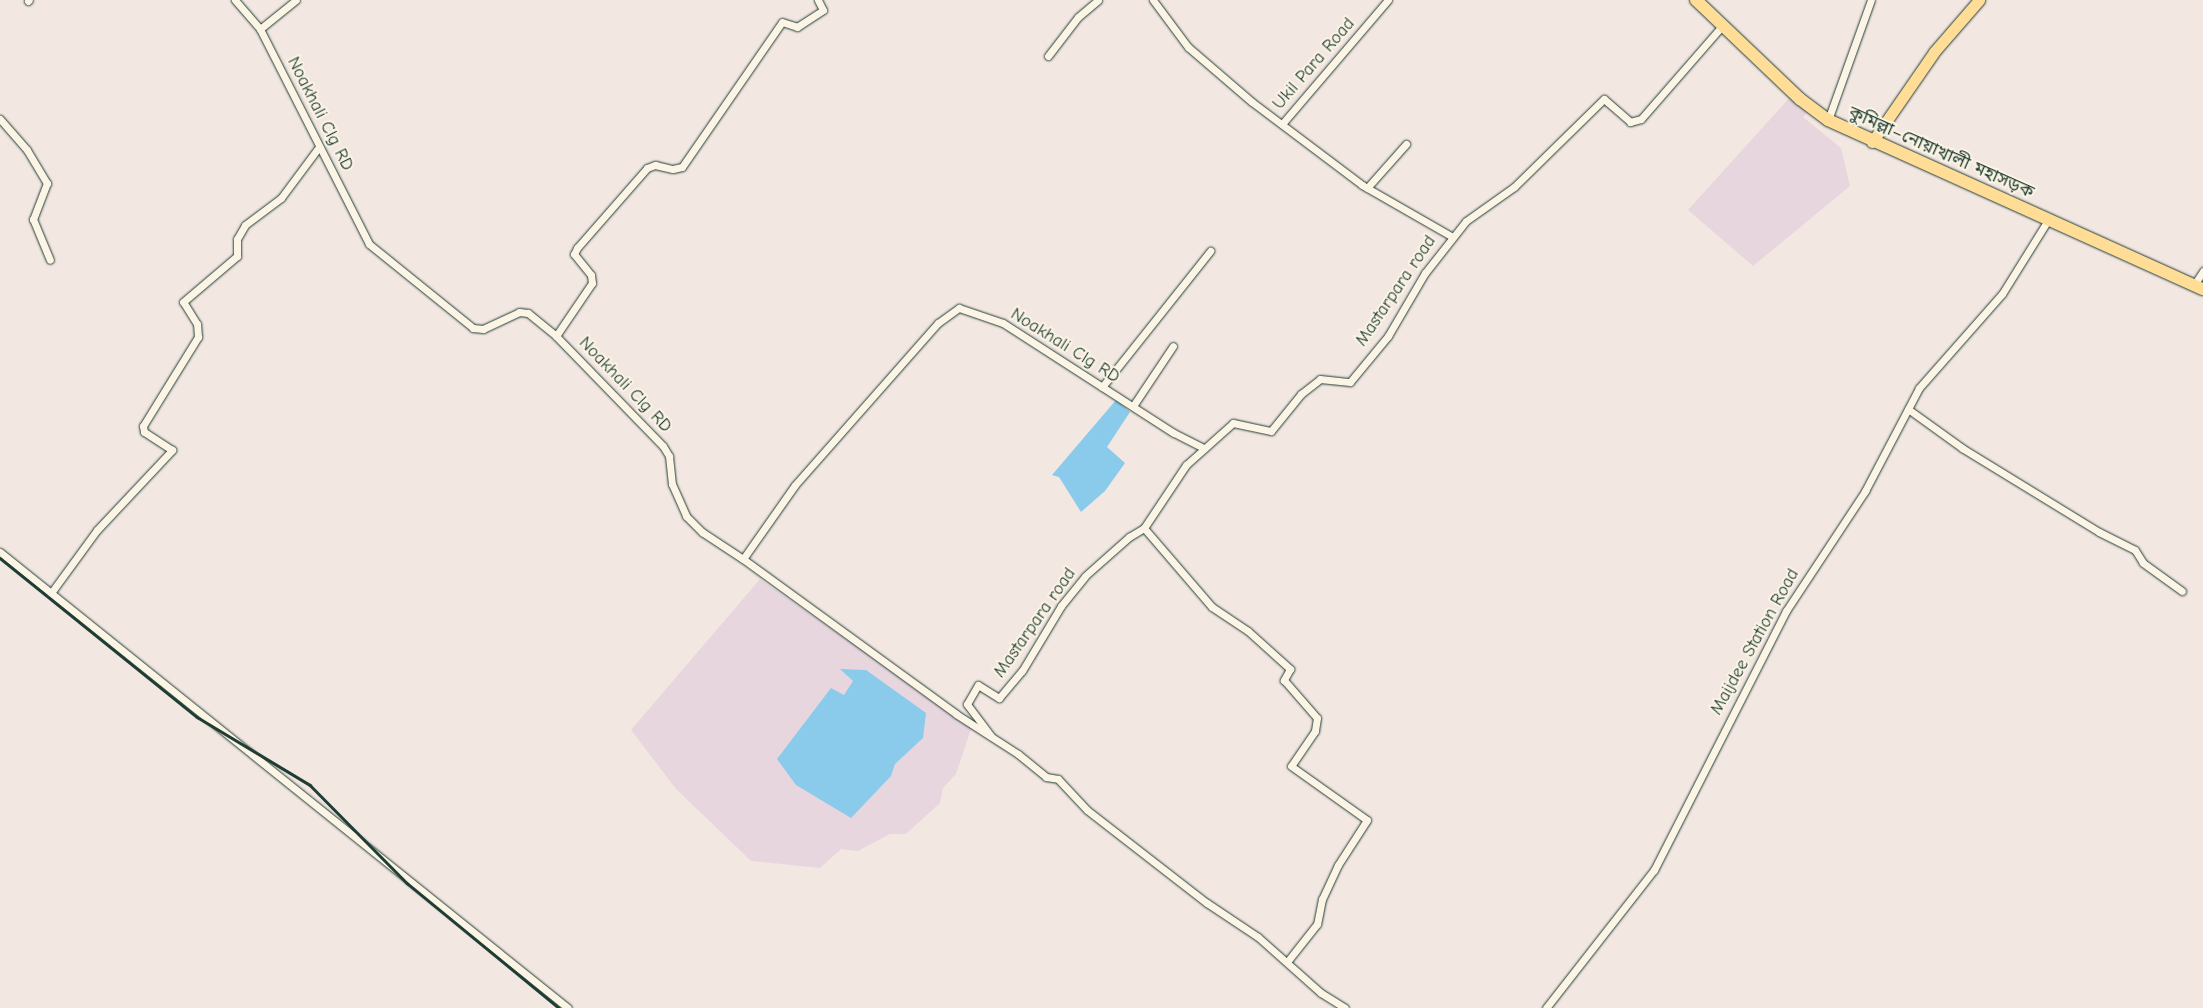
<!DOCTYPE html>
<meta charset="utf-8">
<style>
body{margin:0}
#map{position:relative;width:2203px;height:1008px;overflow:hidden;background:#f3e7e2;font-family:"Comic Neue","Noto Sans Bengali",sans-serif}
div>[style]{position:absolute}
.built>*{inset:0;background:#e8d6df}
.water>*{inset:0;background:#8acaeb}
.roads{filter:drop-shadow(0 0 1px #1f3d34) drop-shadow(0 0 1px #1f3d34)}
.street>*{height:7px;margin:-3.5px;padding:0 3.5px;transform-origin:3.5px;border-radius:3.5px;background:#fcf5e5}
.primary>*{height:11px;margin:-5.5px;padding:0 5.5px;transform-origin:5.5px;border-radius:5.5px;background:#ffdd96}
.highway>*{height:12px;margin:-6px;padding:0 6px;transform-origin:6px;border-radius:6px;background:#ffdd96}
.rail>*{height:2.5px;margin:-1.25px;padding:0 1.25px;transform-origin:1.25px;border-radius:1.25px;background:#1f3d34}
span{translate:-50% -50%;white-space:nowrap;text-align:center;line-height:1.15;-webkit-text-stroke:4px #fcf5e5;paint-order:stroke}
.street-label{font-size:18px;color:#1f3d34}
</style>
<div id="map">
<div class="built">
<div style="clip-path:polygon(1792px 95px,1810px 109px,1803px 117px,1841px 148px,1850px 186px,1753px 266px,1688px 210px)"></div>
<div style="clip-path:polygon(760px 579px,972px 726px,956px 774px,943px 788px,940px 803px,906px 834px,890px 834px,858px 851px,841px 849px,820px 868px,751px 861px,676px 789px,631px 730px)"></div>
</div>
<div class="water">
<div style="clip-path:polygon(1116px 400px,1130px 412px,1107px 447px,1125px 463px,1105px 491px,1081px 512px,1059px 477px,1052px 475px)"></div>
<div style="clip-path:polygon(840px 669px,866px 670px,926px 713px,923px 738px,895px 764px,891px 776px,851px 818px,796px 785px,777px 759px,831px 688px,844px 695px,853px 681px)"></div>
</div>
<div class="roads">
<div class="street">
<div style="left:235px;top:0;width:38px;rotate:49deg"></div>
<div style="left:260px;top:29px;width:241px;rotate:63.1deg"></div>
<div style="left:369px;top:244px;width:134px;rotate:38.9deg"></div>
<div style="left:473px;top:328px;width:10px;rotate:6deg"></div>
<div style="left:483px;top:329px;width:40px;rotate:-25deg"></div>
<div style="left:519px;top:312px;width:9px;rotate:6deg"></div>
<div style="left:528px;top:313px;width:36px;rotate:39deg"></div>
<div style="left:556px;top:336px;width:153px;rotate:45.8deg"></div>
<div style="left:663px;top:446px;width:12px;rotate:59deg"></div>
<div style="left:669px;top:456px;width:28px;rotate:84deg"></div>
<div style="left:672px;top:484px;width:35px;rotate:66deg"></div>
<div style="left:686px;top:516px;width:23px;rotate:45deg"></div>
<div style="left:702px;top:532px;width:49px;rotate:33.4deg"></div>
<div style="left:743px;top:559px;width:90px;rotate:-54.9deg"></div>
<div style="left:795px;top:485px;width:216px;rotate:-48.6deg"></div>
<div style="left:938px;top:323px;width:26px;rotate:-36deg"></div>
<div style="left:959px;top:308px;width:46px;rotate:18.8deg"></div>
<div style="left:1003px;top:323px;width:203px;rotate:32.8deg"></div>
<div style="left:1174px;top:433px;width:34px;rotate:27deg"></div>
<div style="left:1153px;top:0;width:59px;rotate:53.3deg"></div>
<div style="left:1188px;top:47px;width:84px;rotate:40.7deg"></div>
<div style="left:1252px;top:102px;width:138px;rotate:37deg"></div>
<div style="left:1362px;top:185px;width:103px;rotate:29.8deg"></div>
<div style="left:28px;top:1px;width:1px;rotate:-45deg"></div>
<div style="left:260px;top:29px;width:46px;rotate:-38.9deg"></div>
<div style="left:1048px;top:56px;width:49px;rotate:-52.4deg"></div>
<div style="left:1078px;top:17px;width:26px;rotate:-40deg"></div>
<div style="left:0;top:119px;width:41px;rotate:48.9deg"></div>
<div style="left:27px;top:150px;width:39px;rotate:59deg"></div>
<div style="left:47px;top:183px;width:39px;rotate:111deg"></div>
<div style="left:33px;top:219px;width:44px;rotate:67.5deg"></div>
<div style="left:1828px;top:120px;width:127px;rotate:-70.3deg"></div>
<div style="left:1282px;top:124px;width:163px;rotate:-49.5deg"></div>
<div style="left:1367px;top:188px;width:59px;rotate:-48.4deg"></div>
<div style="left:2194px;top:285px;width:17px;rotate:-57deg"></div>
<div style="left:556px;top:336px;width:64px;rotate:-55.8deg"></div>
<div style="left:592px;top:283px;width:8px;rotate:-97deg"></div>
<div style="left:591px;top:275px;width:27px;rotate:-129deg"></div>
<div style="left:574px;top:254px;width:7px;rotate:-63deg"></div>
<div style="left:577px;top:248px;width:106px;rotate:-48.8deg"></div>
<div style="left:647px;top:168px;width:9px;rotate:-21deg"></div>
<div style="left:655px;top:165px;width:18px;rotate:13deg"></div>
<div style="left:673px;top:169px;width:9px;rotate:-13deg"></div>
<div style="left:682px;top:167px;width:176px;rotate:-55.4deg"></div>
<div style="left:782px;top:22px;width:16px;rotate:18deg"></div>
<div style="left:797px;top:27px;width:31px;rotate:-33deg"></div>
<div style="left:823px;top:10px;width:11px;rotate:-117deg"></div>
<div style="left:1102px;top:387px;width:174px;rotate:-51.5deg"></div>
<div style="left:1133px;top:406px;width:72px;rotate:-56.3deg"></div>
<div style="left:1908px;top:409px;width:67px;rotate:35.8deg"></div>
<div style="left:1962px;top:448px;width:161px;rotate:31.5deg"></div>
<div style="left:2099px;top:532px;width:40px;rotate:26.6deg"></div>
<div style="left:2135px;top:550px;width:15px;rotate:58deg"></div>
<div style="left:2143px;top:563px;width:48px;rotate:35.7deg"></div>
<div style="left:1144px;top:528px;width:104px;rotate:49.3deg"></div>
<div style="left:1212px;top:607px;width:43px;rotate:33.7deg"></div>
<div style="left:1248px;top:631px;width:57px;rotate:42.1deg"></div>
<div style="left:1290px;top:669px;width:13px;rotate:119deg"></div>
<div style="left:1284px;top:680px;width:50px;rotate:49deg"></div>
<div style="left:1317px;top:718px;width:13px;rotate:99deg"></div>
<div style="left:1315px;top:731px;width:42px;rotate:124.4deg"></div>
<div style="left:1291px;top:766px;width:93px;rotate:35.4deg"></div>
<div style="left:1367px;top:820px;width:54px;rotate:122.8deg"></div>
<div style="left:1338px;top:865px;width:38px;rotate:115deg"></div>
<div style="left:1322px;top:899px;width:25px;rotate:101deg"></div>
<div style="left:1317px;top:924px;width:48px;rotate:128.3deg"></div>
<div style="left:0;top:552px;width:728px;rotate:38.76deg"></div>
<div style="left:743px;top:559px;width:263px;rotate:36deg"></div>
<div style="left:956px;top:714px;width:74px;rotate:32.8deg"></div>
<div style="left:1018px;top:754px;width:36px;rotate:39deg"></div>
<div style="left:1046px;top:777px;width:12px;rotate:9deg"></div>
<div style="left:1058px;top:779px;width:42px;rotate:46.9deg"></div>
<div style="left:1087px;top:810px;width:152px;rotate:37.8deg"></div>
<div style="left:1207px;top:903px;width:61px;rotate:33.7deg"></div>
<div style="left:1258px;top:937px;width:84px;rotate:41.6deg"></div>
<div style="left:1321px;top:993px;width:28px;rotate:32deg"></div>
<div style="left:51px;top:593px;width:78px;rotate:-53.9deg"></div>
<div style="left:97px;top:530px;width:110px;rotate:-46.8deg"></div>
<div style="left:172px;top:450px;width:33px;rotate:-147deg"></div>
<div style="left:144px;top:432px;width:6px;rotate:-99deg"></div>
<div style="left:143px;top:426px;width:105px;rotate:-58.3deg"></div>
<div style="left:198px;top:337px;width:13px;rotate:-94deg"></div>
<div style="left:197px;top:324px;width:26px;rotate:-122deg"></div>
<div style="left:183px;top:302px;width:71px;rotate:-40.4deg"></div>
<div style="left:237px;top:256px;width:17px;rotate:-90deg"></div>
<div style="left:237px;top:239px;width:16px;rotate:-60deg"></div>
<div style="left:245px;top:225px;width:45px;rotate:-36.9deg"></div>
<div style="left:281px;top:198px;width:64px;rotate:-53.3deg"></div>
<div style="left:991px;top:736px;width:40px;rotate:-127deg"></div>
<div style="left:967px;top:704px;width:22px;rotate:-60deg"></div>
<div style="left:978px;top:685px;width:25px;rotate:32deg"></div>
<div style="left:999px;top:698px;width:35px;rotate:-50deg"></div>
<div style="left:1022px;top:671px;width:76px;rotate:-59deg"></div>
<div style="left:1061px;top:606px;width:38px;rotate:-51deg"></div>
<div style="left:1085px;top:576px;width:59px;rotate:-41.6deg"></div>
<div style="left:1129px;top:537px;width:17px;rotate:-31deg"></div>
<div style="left:1144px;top:528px;width:76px;rotate:-56.3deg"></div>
<div style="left:1186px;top:465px;width:63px;rotate:-41.8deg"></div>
<div style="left:1233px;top:423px;width:39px;rotate:12deg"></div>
<div style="left:1271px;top:431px;width:48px;rotate:-51deg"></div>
<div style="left:1301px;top:394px;width:24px;rotate:-38deg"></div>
<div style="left:1320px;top:379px;width:30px;rotate:6deg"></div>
<div style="left:1350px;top:382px;width:60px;rotate:-50.4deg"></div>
<div style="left:1388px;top:336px;width:73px;rotate:-59.6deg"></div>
<div style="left:1425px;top:273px;width:66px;rotate:-51.7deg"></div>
<div style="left:1466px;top:221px;width:59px;rotate:-35.3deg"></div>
<div style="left:1514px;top:187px;width:126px;rotate:-44.4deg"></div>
<div style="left:1604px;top:99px;width:35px;rotate:41deg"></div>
<div style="left:1630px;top:122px;width:11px;rotate:-15deg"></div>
<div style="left:1641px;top:119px;width:123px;rotate:-48.9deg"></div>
<div style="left:1546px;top:1008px;width:175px;rotate:-52deg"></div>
<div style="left:1654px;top:870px;width:291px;rotate:-63deg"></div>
<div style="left:1786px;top:611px;width:144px;rotate:-56.6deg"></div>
<div style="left:1865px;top:491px;width:116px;rotate:-62.3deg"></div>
<div style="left:1919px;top:388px;width:125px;rotate:-48.6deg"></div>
<div style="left:2002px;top:294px;width:87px;rotate:-58.1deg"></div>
</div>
<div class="primary">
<div style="left:1872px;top:142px;width:109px;rotate:-55.4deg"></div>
<div style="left:1934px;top:52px;width:69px;rotate:-49.1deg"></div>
</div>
<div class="highway">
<div style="left:1696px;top:0;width:144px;rotate:43.6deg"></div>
<div style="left:1800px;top:99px;width:35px;rotate:37deg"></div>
<div style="left:1828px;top:120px;width:411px;rotate:24.3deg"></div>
</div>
</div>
<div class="rail">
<div style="left:0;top:558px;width:253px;rotate:38.9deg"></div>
<div style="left:197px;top:717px;width:132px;rotate:31deg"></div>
<div style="left:310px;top:785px;width:138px;rotate:45.3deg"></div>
<div style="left:407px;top:883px;width:197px;rotate:39.4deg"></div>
</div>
<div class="street-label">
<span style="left:1314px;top:64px;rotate:-49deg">Ukil Para Road</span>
<span style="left:320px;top:114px;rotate:63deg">Noakhali Clg RD</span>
<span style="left:1941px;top:153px;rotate:24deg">কুমিল্লা–নোয়াখালী মহাসড়ক</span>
<span style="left:1396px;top:291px;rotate:-56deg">Mastarpara road</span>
<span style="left:1065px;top:346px;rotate:32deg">Noakhali Clg RD</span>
<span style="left:625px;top:385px;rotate:46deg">Noakhali Clg RD</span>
<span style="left:1035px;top:623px;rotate:-55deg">Mastarpara road</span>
<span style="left:1755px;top:642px;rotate:-61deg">Maijdee Station Road</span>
</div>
</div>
